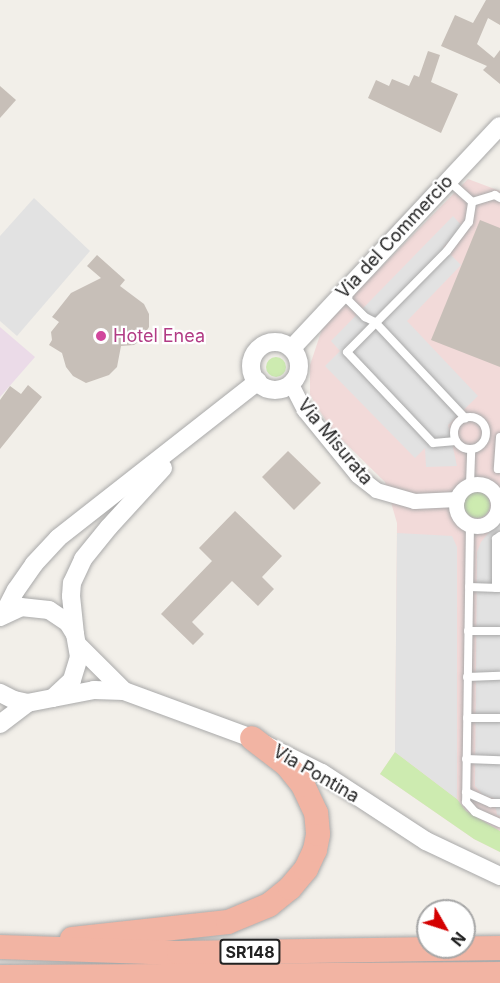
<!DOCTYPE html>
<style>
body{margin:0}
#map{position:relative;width:500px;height:983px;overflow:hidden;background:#f2efe9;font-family:Inter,sans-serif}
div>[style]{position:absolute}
.commercial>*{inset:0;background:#f2dad9}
.industrial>*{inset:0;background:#ebdbe8}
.grass>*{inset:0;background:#cdebb0}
.round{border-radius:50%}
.parking>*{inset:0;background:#e2e2e2}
.building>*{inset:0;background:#c7bfb8}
.roads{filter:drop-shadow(0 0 2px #a9a9a9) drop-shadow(0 0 2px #a9a9a9)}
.service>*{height:8px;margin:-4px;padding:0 4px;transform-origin:4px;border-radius:4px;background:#fff}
.service>.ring{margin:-4px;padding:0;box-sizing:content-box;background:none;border:8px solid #fff;border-radius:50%}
.minor>*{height:15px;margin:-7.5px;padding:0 7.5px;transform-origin:7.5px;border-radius:7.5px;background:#fff}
.minor>.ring{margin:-7.5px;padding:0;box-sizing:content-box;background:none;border:15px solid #fff;border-radius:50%}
.tertiary>*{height:18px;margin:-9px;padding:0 9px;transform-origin:9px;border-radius:9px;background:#fff}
.tertiary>.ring{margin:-9px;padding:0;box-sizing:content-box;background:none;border:18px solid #fff;border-radius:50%}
.trunk>*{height:24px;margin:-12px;padding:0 12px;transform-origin:12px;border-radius:12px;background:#f2b4a3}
.dots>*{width:16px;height:16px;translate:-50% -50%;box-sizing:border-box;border:3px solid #fff;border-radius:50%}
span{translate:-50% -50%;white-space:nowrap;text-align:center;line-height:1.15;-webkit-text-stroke:4.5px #fff;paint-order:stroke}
.shield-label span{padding:2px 4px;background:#fff;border:2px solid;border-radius:4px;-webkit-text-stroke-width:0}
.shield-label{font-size:16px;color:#222;font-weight:700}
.street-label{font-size:18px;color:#222}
.hotel-label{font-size:18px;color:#b23c85}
.left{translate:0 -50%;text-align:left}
.north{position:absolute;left:416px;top:899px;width:60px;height:60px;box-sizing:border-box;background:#fff;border:2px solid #a7a7a7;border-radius:50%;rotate:129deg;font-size:16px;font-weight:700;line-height:24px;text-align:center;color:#222}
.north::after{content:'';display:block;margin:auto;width:21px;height:27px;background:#d40000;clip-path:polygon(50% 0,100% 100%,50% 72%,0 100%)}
</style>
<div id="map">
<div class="commercial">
<div style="clip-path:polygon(468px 179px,500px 191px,500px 852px,474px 839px,380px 774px,395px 752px,397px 523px,385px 482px,331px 429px,310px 395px,310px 365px,323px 326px)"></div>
</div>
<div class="industrial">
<div style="clip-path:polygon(0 327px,35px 357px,0 397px)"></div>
</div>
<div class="grass">
<div class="round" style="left:266px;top:357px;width:20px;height:20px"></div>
<div class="round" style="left:464px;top:492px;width:26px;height:26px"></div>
<div style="clip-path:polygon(395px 752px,457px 799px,466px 811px,500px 831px,500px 852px,474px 839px,380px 774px)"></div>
</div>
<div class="parking">
<div style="clip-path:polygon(34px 198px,90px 251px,17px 336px,0 321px,0 236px)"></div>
<div style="clip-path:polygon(453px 216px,463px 227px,443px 247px,461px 265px,407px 321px,478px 396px,448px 425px,457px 466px,426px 467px,425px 448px,415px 458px,325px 366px,340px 351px,331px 341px)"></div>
<div style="clip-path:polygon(500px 523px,500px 816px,497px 815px,494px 798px,483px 795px,475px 786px,477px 552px,481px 542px,496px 524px)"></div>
<div style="clip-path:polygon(397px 533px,452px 536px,457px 547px,457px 799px,395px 752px)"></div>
</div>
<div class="building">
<div style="clip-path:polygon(486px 0,500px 0,500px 25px,488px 18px,477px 44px,494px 58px,500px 50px,500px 84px,483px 70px,487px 66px,441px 46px,455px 15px,473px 23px)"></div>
<div style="clip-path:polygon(428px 51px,440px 55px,431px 82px,458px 94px,441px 133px,368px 98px,376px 80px,389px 86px,392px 79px,409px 86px,414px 75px,419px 77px)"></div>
<div style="clip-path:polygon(0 86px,16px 100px,0 118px)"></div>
<div style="clip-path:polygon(480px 220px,500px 228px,500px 367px,431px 340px)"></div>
<div style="clip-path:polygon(97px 255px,125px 280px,120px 286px,144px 304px,149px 314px,149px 327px,141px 340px,134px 345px,121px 346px,117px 367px,109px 375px,86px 383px,73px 376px,66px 367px,62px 353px,49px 345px,52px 340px,51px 332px,59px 322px,52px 317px,71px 293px,101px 278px,87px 266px)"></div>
<div style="clip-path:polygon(28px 385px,42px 397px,0 449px,0 400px,10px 386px,21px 394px)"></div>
<div style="clip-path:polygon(288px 451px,321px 483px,294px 510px,262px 477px)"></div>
<div style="clip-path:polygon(235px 511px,282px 556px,262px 577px,274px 589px,258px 606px,232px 581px,192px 622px,204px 634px,193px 645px,161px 614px,212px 561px,199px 548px)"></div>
</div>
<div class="roads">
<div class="service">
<div style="left:450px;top:182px;width:30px;rotate:42deg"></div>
<div style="left:472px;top:202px;width:24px;rotate:-17deg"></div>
<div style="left:495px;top:195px;width:6px;rotate:31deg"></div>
<div style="left:342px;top:294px;width:33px;rotate:45deg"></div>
<div style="left:365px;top:317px;width:11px;rotate:27deg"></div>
<div style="left:375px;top:322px;width:132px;rotate:46.8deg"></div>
<div class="ring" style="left:454px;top:417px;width:24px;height:24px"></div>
<div style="left:500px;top:437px;width:32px;rotate:94deg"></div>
<div style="left:498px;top:469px;width:2px"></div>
<div style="left:456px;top:441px;width:23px;rotate:175deg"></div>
<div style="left:433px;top:443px;width:125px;rotate:-133.4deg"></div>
<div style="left:347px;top:352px;width:142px;rotate:-45.3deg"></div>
<div style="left:447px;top:251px;width:36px;rotate:-53deg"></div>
<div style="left:469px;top:222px;width:20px;rotate:-81deg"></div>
<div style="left:470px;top:485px;width:36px;rotate:-88deg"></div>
<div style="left:470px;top:524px;width:278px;rotate:90.8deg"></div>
<div style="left:466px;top:802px;width:13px;rotate:48deg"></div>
<div style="left:475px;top:812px;width:27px;rotate:24deg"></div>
<div style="left:469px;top:587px;width:30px;rotate:2deg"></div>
<div style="left:496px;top:588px;width:49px;rotate:-90deg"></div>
<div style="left:496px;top:539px;width:5px;rotate:-37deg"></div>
<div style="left:468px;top:631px;width:32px"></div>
<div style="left:467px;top:677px;width:33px;rotate:-2deg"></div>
<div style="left:467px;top:718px;width:33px"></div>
<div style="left:466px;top:759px;width:34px;rotate:2deg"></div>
<div style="left:466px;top:792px;width:27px;rotate:24deg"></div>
<div style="left:491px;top:803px;width:9px"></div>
</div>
<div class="minor">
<div style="left:291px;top:384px;width:30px;rotate:63deg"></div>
<div style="left:305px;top:411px;width:82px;rotate:50.9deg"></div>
<div style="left:357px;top:475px;width:24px;rotate:38deg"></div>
<div style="left:376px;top:490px;width:40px;rotate:16deg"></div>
<div style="left:414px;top:501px;width:43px;rotate:-2.7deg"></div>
<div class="ring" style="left:456px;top:484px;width:27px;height:27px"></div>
</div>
<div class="tertiary">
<div class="ring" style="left:251px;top:342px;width:30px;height:30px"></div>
<div style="left:292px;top:348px;width:304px;rotate:-46.9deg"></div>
<div style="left:3px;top:615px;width:28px;rotate:-63deg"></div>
<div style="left:16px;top:590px;width:32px;rotate:-55deg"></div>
<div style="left:34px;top:564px;width:35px;rotate:-47deg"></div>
<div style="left:58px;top:538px;width:254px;rotate:-38.1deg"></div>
<div style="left:0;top:617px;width:23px;rotate:-25deg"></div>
<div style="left:21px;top:607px;width:28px;rotate:6deg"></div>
<div style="left:49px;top:610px;width:23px;rotate:34deg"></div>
<div style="left:68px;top:623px;width:13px;rotate:58deg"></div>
<div style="left:75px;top:634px;width:23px;rotate:80deg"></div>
<div style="left:79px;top:657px;width:24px;rotate:107deg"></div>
<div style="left:72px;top:680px;width:26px;rotate:137deg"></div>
<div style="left:53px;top:698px;width:25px;rotate:169deg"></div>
<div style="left:28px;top:703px;width:14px;rotate:-168deg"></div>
<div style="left:14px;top:700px;width:16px;rotate:-153deg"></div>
<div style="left:75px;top:634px;width:38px;rotate:-96deg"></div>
<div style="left:71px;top:596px;width:13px;rotate:-86deg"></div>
<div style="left:72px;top:583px;width:26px;rotate:-65deg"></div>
<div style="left:83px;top:559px;width:41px;rotate:-50.9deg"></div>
<div style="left:109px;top:527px;width:80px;rotate:-47.5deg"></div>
<div style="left:78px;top:645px;width:65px;rotate:45deg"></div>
<div style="left:53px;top:698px;width:42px;rotate:-11deg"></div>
<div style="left:94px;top:690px;width:30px;rotate:2deg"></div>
<div style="left:124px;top:691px;width:136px;rotate:20.2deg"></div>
<div style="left:252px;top:738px;width:78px;rotate:26.6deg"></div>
<div style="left:322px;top:773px;width:124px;rotate:33.2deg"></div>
<div style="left:426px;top:841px;width:82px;rotate:25.3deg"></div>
<div style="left:0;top:724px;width:35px;rotate:-37deg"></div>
</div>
<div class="trunk">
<div style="left:72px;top:939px;width:157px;rotate:-6.2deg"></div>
<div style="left:228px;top:922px;width:44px;rotate:-22.5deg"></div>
<div style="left:269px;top:905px;width:27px;rotate:-39deg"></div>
<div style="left:290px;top:888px;width:25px;rotate:-50deg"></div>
<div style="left:306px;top:869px;width:21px;rotate:-65deg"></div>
<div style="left:315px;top:850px;width:16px;rotate:-79deg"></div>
<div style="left:318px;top:834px;width:21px;rotate:-95deg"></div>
<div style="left:316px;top:813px;width:31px;rotate:-115deg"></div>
<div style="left:303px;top:785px;width:26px;rotate:-129deg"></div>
<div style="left:287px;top:765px;width:44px;rotate:-142.4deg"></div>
<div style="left:0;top:947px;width:179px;rotate:1.9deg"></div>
<div style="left:179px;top:953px;width:321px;rotate:-0.9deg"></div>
<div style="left:0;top:977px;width:500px;rotate:-0.34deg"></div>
</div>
</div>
<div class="dots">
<div style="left:101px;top:336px;background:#d1479c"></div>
</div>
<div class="shield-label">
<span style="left:250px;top:952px">SR148</span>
</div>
<div class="street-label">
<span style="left:395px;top:237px;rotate:-47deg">Via del Commercio</span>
<span style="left:335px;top:442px;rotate:50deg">Via Misurata</span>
<span style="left:316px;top:774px;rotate:30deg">Via Pontina</span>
</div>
<div class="hotel-label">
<span class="left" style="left:113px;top:336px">Hotel Enea</span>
</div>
<div class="north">N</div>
</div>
